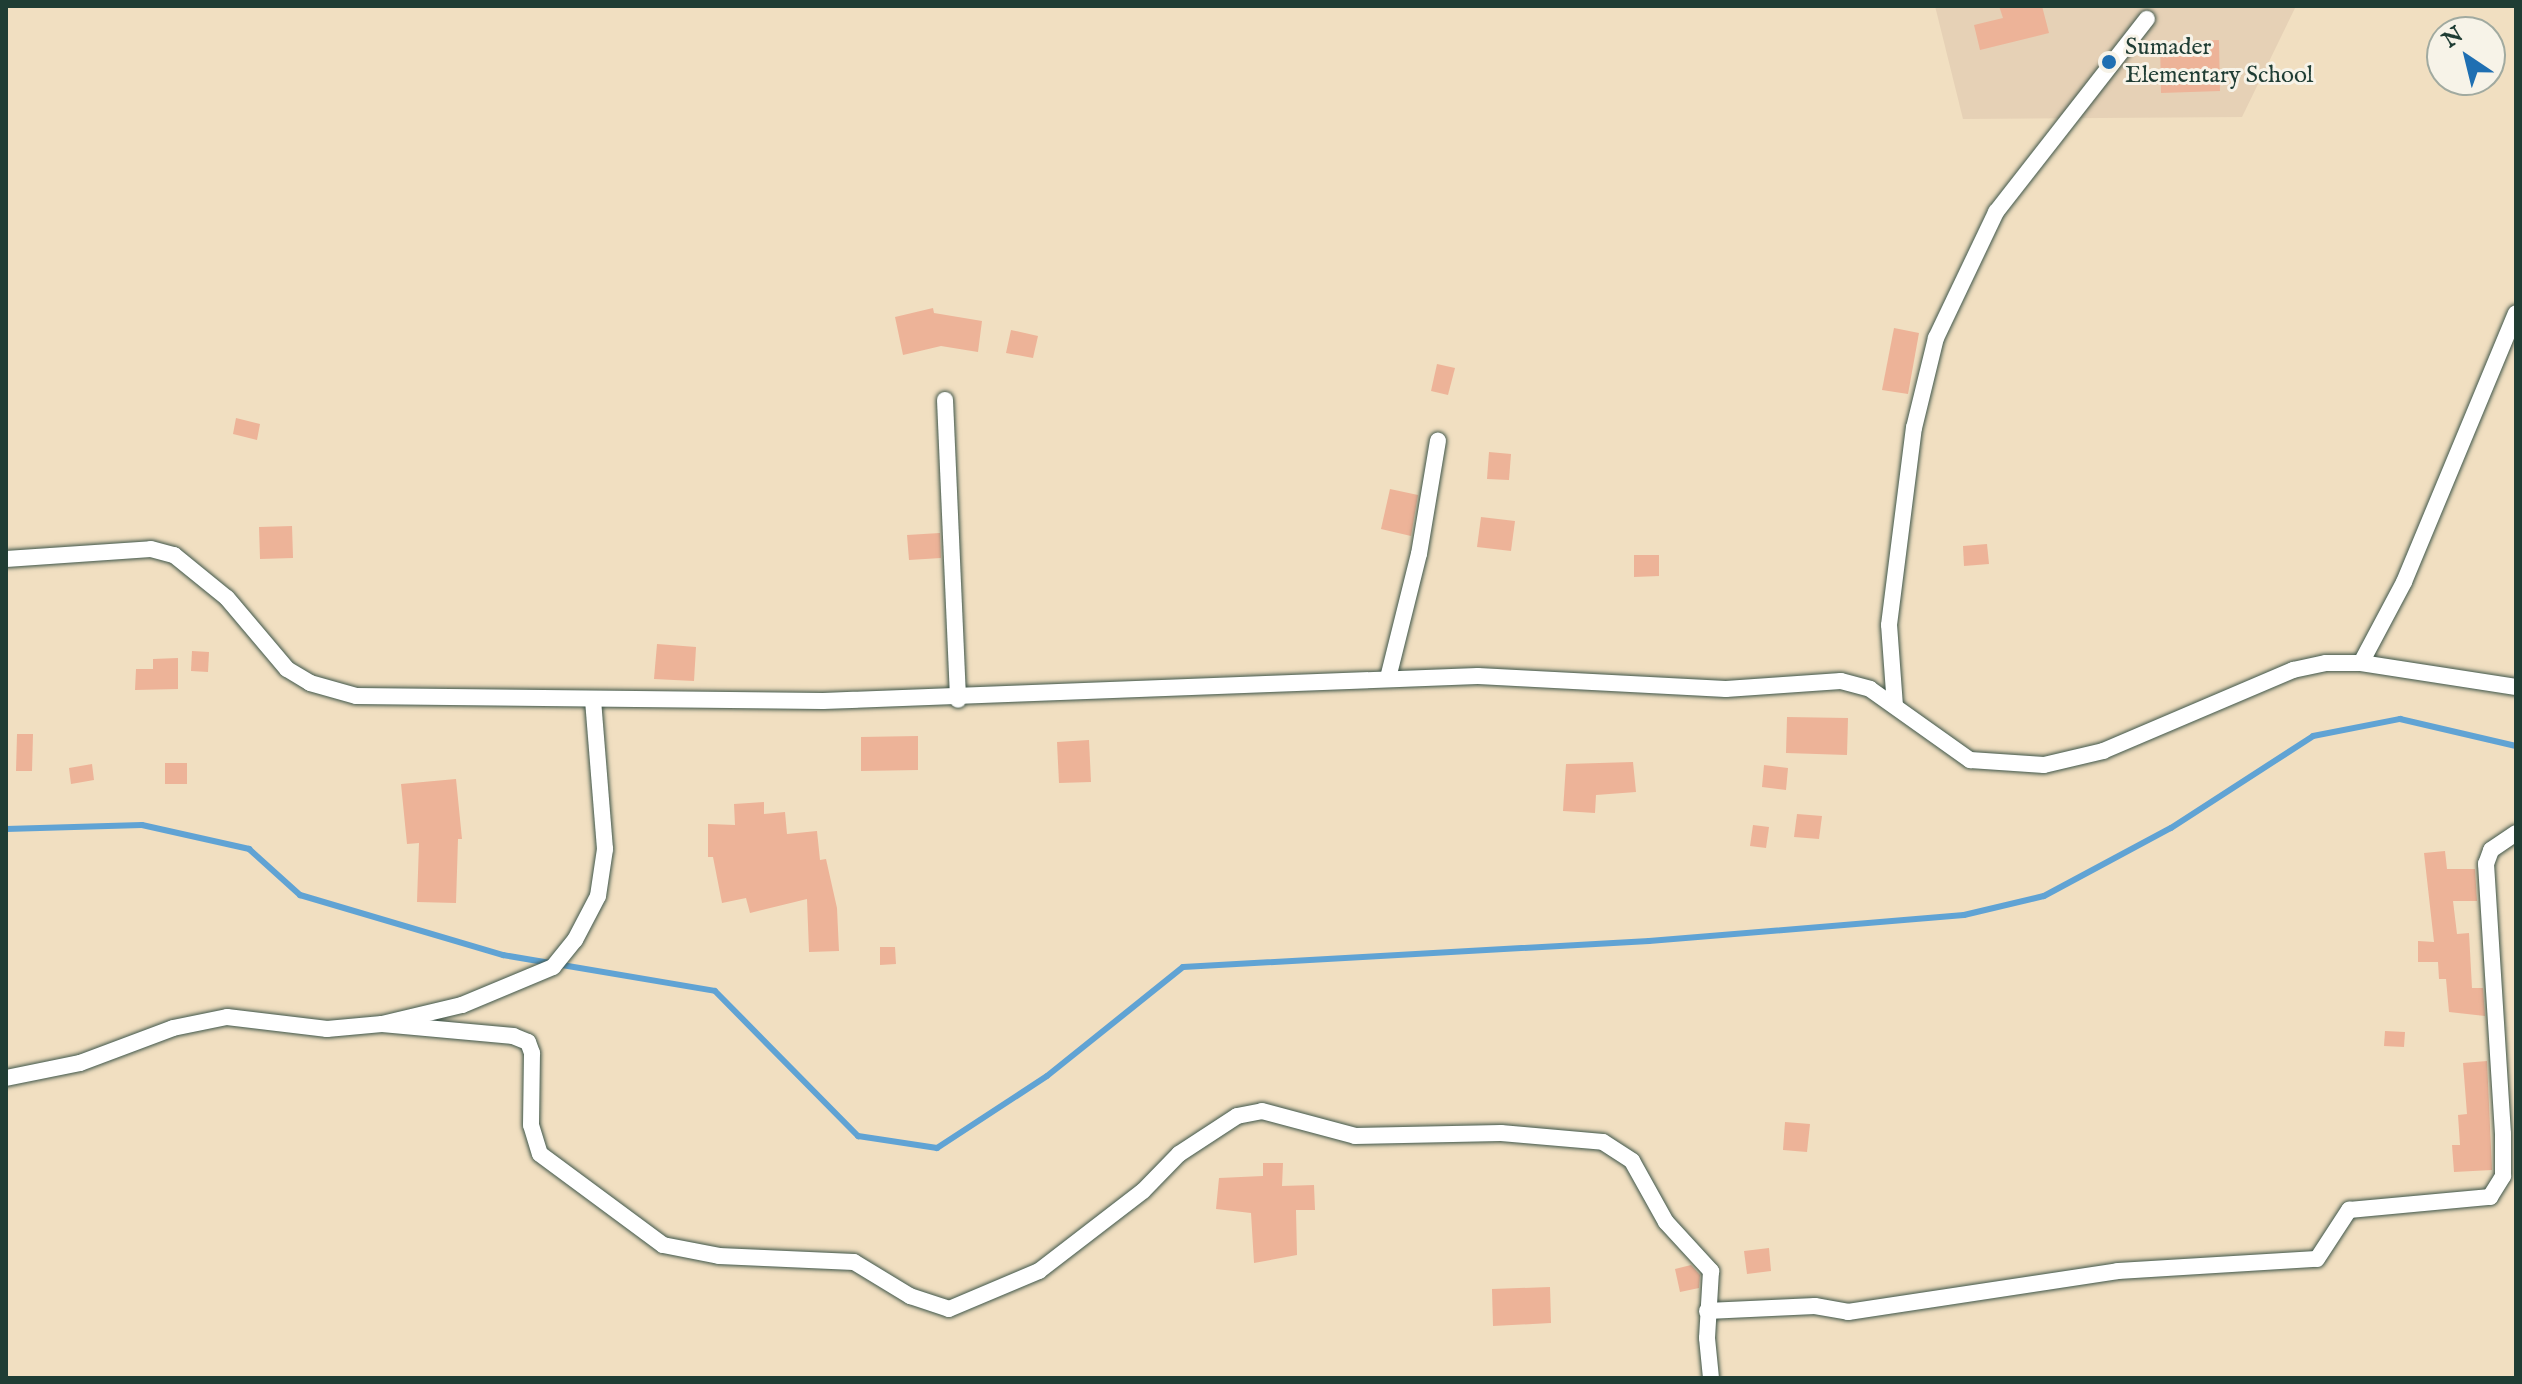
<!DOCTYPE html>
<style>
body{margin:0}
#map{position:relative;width:2522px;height:1384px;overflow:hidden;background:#f1dfc1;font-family:"IM FELL English",serif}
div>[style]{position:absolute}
.built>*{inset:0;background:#e6d1b6}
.stream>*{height:6px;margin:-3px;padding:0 3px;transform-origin:3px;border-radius:3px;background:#60a3d4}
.building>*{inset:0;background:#edb398}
.roads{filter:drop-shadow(0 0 2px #3e5549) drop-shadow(0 0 2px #3e5549)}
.minor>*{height:16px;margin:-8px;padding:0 8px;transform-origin:8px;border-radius:8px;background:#fff}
.dots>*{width:22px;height:22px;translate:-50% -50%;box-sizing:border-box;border:4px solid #f7f3e8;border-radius:50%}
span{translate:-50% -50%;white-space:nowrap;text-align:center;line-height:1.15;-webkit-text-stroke:6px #f7f3e8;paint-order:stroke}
.poi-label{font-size:24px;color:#1f3d34}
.left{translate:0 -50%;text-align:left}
.frame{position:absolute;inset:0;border:8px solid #1f3d34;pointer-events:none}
.north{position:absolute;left:2426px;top:16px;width:80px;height:80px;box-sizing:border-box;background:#f7f3e8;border:2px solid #a1aaa0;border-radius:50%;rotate:325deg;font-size:22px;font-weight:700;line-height:32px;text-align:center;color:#1f3d34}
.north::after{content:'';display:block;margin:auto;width:28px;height:36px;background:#1f6fb2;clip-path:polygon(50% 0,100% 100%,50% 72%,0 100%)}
</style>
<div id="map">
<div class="built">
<div style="clip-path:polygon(1935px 6px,2296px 6px,2242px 117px,1963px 119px)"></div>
</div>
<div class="stream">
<div style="left:6px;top:829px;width:136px;rotate:-1.7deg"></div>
<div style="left:142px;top:825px;width:110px;rotate:12.6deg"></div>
<div style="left:249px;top:849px;width:69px;rotate:42deg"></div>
<div style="left:300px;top:895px;width:212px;rotate:16.5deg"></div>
<div style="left:503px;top:955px;width:215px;rotate:9.6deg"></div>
<div style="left:715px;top:991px;width:204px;rotate:45.4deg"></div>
<div style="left:858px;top:1136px;width:80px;rotate:8.6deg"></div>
<div style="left:937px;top:1148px;width:131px;rotate:-33.2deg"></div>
<div style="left:1047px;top:1076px;width:174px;rotate:-38.7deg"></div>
<div style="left:1183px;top:967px;width:467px;rotate:-3.2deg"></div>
<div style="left:1649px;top:941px;width:316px;rotate:-4.7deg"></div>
<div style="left:1964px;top:915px;width:82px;rotate:-13.4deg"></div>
<div style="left:2044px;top:896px;width:144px;rotate:-28.2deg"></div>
<div style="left:2171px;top:828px;width:169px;rotate:-32.9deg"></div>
<div style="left:2313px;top:736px;width:89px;rotate:-11.1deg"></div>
<div style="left:2400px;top:719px;width:119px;rotate:13.1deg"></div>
</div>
<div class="building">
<div style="clip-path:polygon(1999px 6px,2042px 6px,2049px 33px,1980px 50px,1974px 25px,2003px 18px)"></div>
<div style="clip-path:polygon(2219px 40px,2220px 91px,2161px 93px,2160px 42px)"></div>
<div style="clip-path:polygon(933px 308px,934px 313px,982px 321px,978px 352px,941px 346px,903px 355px,895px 317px)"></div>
<div style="clip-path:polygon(1894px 328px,1919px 333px,1908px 394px,1882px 390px)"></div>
<div style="clip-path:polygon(1011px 330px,1038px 336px,1033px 358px,1006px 353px)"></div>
<div style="clip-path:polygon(1437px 364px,1455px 368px,1448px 395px,1431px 391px)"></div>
<div style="clip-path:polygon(236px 418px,260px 424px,257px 440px,233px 434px)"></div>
<div style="clip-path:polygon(1489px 452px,1511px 454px,1509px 480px,1487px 479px)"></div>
<div style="clip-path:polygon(1390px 489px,1418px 495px,1411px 536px,1381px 529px)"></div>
<div style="clip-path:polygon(1481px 517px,1515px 521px,1511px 551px,1477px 547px)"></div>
<div style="clip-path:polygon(292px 526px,293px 558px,260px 559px,259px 527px)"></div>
<div style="clip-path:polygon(940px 533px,941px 558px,909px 560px,907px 535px)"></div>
<div style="clip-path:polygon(1987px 544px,1989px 564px,1964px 566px,1963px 546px)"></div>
<div style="clip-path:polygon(1634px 555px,1659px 555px,1659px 576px,1634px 577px)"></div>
<div style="clip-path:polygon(657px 644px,696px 647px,694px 681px,654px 679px)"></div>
<div style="clip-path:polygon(192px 651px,209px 652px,208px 672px,191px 671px)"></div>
<div style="clip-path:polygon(178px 658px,178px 689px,135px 690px,136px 669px,153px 669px,153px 659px)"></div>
<div style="clip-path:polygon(1787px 717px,1848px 718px,1847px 755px,1786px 753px)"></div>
<div style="clip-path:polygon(17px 734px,33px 734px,32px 771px,16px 771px)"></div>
<div style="clip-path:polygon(918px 736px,918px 770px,861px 771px,861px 737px)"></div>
<div style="clip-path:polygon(1089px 740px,1091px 782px,1059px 783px,1057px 742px)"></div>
<div style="clip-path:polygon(1633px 762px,1636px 792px,1596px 795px,1595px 813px,1563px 811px,1566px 764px)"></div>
<div style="clip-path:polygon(165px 763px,187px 763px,187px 784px,165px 784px)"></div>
<div style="clip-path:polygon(92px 764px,94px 780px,71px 784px,69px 768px)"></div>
<div style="clip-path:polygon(1764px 765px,1788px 768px,1786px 790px,1762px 787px)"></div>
<div style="clip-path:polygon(456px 779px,462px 839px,458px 839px,456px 903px,417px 902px,419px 843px,407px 844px,401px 784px)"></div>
<div style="clip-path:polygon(764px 802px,764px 814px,785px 812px,787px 834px,817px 831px,820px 860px,826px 859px,837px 908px,839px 951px,809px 952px,807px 899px,750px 913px,746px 898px,722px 903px,713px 857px,708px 857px,708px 824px,735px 825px,734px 804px)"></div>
<div style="clip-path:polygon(1797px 814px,1822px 816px,1819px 839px,1794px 837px)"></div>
<div style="clip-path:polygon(1753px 825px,1769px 827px,1766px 848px,1750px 846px)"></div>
<div style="clip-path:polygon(2445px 851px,2447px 869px,2475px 869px,2477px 901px,2453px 901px,2457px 934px,2469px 933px,2472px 988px,2483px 988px,2485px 1016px,2449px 1012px,2446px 979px,2439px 979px,2438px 962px,2418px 962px,2418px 941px,2434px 942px,2424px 853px)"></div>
<div style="clip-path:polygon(880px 947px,895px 947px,896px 964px,880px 965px)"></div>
<div style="clip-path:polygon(2385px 1031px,2405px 1032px,2404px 1047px,2384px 1046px)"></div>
<div style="clip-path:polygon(2487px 1061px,2492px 1170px,2454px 1172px,2452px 1145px,2460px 1145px,2458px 1115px,2467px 1114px,2463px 1063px)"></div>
<div style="clip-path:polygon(1785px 1122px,1810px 1124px,1807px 1152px,1783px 1150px)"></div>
<div style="clip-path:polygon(1263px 1163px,1283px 1163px,1282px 1186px,1314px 1185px,1315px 1210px,1296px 1210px,1297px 1255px,1254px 1263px,1251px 1213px,1216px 1209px,1219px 1178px,1263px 1176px)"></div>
<div style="clip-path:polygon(1769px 1248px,1771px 1271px,1747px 1274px,1744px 1251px)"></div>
<div style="clip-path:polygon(1691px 1265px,1700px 1275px,1699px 1288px,1680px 1292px,1675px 1269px)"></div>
<div style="clip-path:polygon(1550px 1287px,1551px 1323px,1493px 1326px,1492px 1289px)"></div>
</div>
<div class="roads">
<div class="minor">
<div style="left:945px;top:400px;width:300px;rotate:87.5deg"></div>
<div style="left:6px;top:559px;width:145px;rotate:-3.9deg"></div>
<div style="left:151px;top:549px;width:24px;rotate:15deg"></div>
<div style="left:174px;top:555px;width:68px;rotate:39.1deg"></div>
<div style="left:227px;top:598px;width:93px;rotate:49.8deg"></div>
<div style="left:287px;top:669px;width:27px;rotate:31deg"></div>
<div style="left:310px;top:683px;width:48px;rotate:15.8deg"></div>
<div style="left:356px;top:696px;width:467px;rotate:0.6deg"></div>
<div style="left:823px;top:701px;width:655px;rotate:-2.19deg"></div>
<div style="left:1478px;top:676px;width:248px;rotate:3deg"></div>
<div style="left:1726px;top:689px;width:115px;rotate:-4deg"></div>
<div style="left:1841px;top:681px;width:30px;rotate:15deg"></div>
<div style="left:1870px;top:689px;width:123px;rotate:35.4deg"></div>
<div style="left:1970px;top:760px;width:74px;rotate:3.9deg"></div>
<div style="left:2044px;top:765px;width:61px;rotate:-13.3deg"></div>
<div style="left:2103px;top:751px;width:207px;rotate:-23.1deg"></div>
<div style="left:2293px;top:670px;width:34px;rotate:-12deg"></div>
<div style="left:2326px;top:663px;width:35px"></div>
<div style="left:2361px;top:663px;width:157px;rotate:8.8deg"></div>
<div style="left:2361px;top:663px;width:92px;rotate:-62deg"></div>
<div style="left:2404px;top:582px;width:291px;rotate:-67.4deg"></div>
<div style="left:1388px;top:678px;width:128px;rotate:-76deg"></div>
<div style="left:1419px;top:554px;width:115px;rotate:-80.5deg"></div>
<div style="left:1895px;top:706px;width:81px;rotate:-94.2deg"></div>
<div style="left:1889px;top:625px;width:199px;rotate:-82.8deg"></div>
<div style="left:1914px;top:428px;width:93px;rotate:-76.3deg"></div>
<div style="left:1936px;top:338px;width:140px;rotate:-64.5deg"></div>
<div style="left:1996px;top:212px;width:245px;rotate:-52deg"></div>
<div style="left:382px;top:1024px;width:132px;rotate:5.2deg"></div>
<div style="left:513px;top:1036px;width:16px;rotate:22deg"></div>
<div style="left:528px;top:1042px;width:12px;rotate:70deg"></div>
<div style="left:532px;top:1053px;width:72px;rotate:90.8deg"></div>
<div style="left:531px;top:1125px;width:30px;rotate:73deg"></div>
<div style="left:540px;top:1154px;width:153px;rotate:36.5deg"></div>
<div style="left:663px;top:1245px;width:57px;rotate:11.1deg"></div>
<div style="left:719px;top:1256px;width:135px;rotate:2.5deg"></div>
<div style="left:854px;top:1262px;width:66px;rotate:31.3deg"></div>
<div style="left:910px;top:1296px;width:41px;rotate:18.4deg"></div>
<div style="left:949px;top:1309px;width:98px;rotate:-22.9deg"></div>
<div style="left:1039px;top:1271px;width:131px;rotate:-37.6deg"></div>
<div style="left:1143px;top:1191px;width:52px;rotate:-45.8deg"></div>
<div style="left:1179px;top:1154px;width:69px;rotate:-33.2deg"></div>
<div style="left:1237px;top:1116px;width:25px;rotate:-11deg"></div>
<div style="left:1262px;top:1111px;width:96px;rotate:15deg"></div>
<div style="left:1355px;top:1136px;width:146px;rotate:-1.2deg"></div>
<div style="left:1501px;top:1133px;width:102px;rotate:5deg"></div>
<div style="left:1603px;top:1142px;width:35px;rotate:33deg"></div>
<div style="left:1632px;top:1161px;width:70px;rotate:60.9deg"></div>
<div style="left:1666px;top:1222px;width:67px;rotate:47.4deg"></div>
<div style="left:1711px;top:1271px;width:67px;rotate:93.4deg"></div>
<div style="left:1707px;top:1338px;width:40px;rotate:84.3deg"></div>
<div style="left:6px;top:1078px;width:76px;rotate:-11.5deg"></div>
<div style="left:80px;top:1063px;width:99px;rotate:-20.6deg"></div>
<div style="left:173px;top:1028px;width:55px;rotate:-11.5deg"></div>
<div style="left:227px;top:1017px;width:101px;rotate:6.8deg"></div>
<div style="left:327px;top:1029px;width:55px;rotate:-5.2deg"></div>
<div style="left:382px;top:1024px;width:82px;rotate:-13.4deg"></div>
<div style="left:462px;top:1005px;width:99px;rotate:-22.7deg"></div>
<div style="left:553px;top:967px;width:35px;rotate:-51deg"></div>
<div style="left:575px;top:940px;width:50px;rotate:-62.4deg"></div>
<div style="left:598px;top:896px;width:48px;rotate:-81.5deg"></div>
<div style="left:605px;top:849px;width:149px;rotate:-94.6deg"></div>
<div style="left:1707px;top:1311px;width:108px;rotate:-2.7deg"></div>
<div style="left:1815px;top:1306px;width:34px;rotate:10deg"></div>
<div style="left:1848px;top:1312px;width:273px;rotate:-8.6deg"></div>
<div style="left:2118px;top:1271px;width:199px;rotate:-3.5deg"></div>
<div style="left:2317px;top:1259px;width:59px;rotate:-56.9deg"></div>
<div style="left:2349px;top:1210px;width:142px;rotate:-5.3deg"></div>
<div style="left:2490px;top:1197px;width:25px;rotate:-58deg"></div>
<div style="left:2503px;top:1176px;width:42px;rotate:-90deg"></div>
<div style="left:2503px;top:1134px;width:271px;rotate:-93.6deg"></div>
<div style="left:2486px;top:864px;width:15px;rotate:-70deg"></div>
<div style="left:2491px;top:850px;width:30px;rotate:-34deg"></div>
</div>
</div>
<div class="dots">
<div style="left:2109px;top:62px;background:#1f6fb2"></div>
</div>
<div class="poi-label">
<span class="left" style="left:2125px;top:62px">Sumader<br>Elementary School</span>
</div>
<div class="frame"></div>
<div class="north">N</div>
</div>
